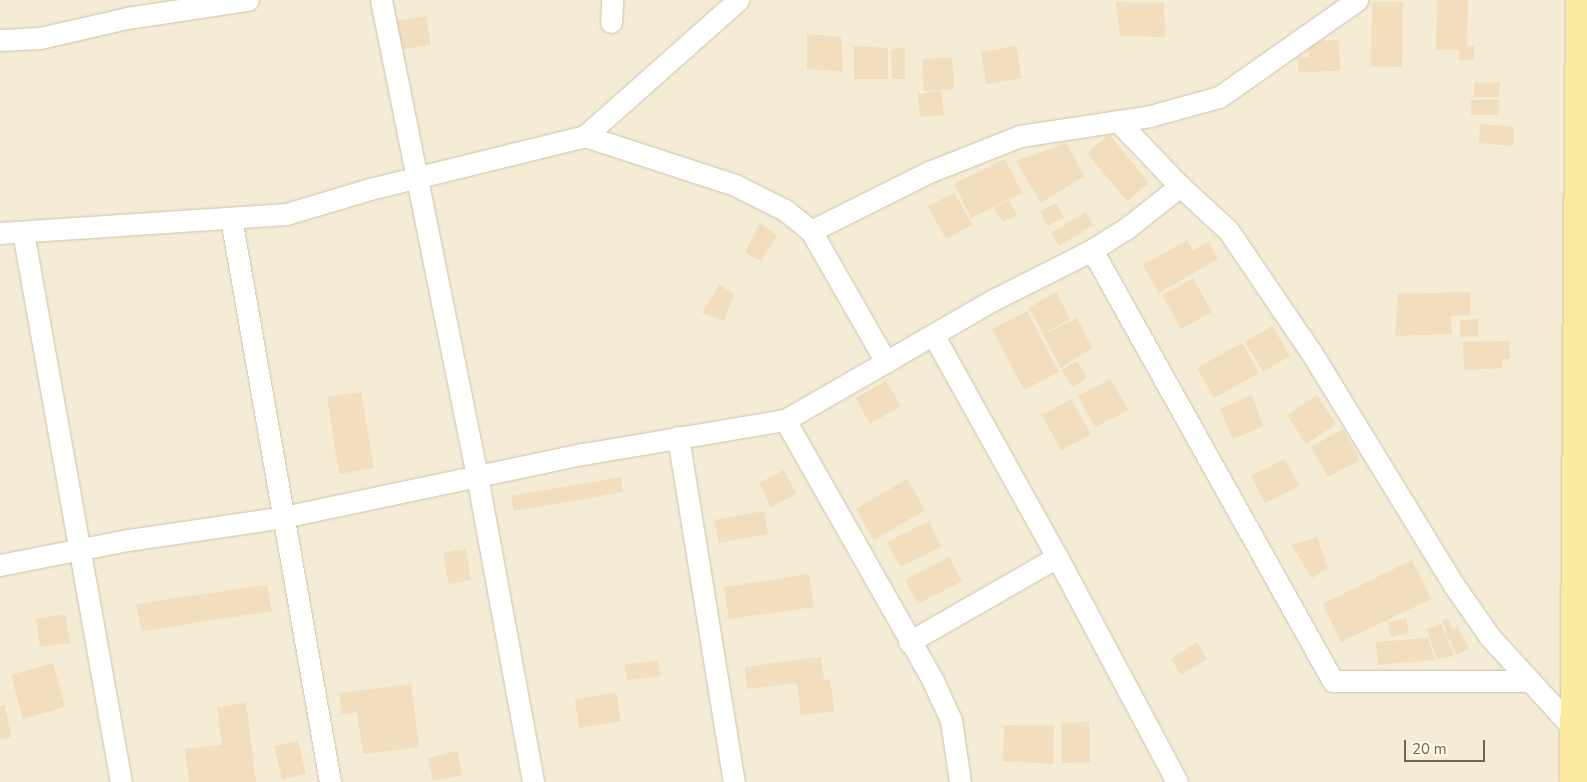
<!DOCTYPE html>
<style>
body{margin:0}
#map{position:relative;width:1587px;height:782px;overflow:hidden;background:#fdf8e6;font-family:"Nunito Sans",sans-serif}
div>[style]{position:absolute}
.residential>*{inset:0;background:#f4ecd4}
.building>*{inset:0;background:#f2ddbd}
.roads{filter:drop-shadow(0 0 1px #cec2ac) drop-shadow(0 0 1px #cec2ac)}
.minor>*{height:21px;margin:-10.5px;padding:0 10.5px;transform-origin:10.5px;border-radius:10.5px;background:#fff}
.primary>*{height:28px;margin:-14px;padding:0 14px;transform-origin:14px;border-radius:14px;background:#fbeb9e}
span{translate:-50% -50%;white-space:nowrap;text-align:center;line-height:1.15;-webkit-text-stroke:4px #fffbec;paint-order:stroke}
.scale{position:absolute;left:1404px;top:740px;width:81px;height:22px;box-sizing:border-box;border:2px solid #76634a;border-top:0;padding-left:6px;font-size:15px;line-height:18px;white-space:nowrap;color:#76634a;-webkit-text-stroke:4px #fffbec;paint-order:stroke}
</style>
<div id="map">
<div class="residential">
<div style="clip-path:polygon(0 0,1587px 0,1587px 782px,0 782px)"></div>
</div>
<div class="building">
<div style="clip-path:polygon(1437px 0,1468px 0,1467px 46px,1474px 46px,1474px 60px,1459px 60px,1459px 50px,1436px 50px)"></div>
<div style="clip-path:polygon(1116px 2px,1164px 3px,1165px 37px,1120px 36px)"></div>
<div style="clip-path:polygon(1372px 2px,1403px 2px,1402px 67px,1371px 66px)"></div>
<div style="clip-path:polygon(426px 16px,431px 45px,399px 50px,394px 21px)"></div>
<div style="clip-path:polygon(807px 34px,841px 37px,843px 72px,807px 69px)"></div>
<div style="clip-path:polygon(1339px 40px,1340px 71px,1298px 72px,1298px 57px,1309px 57px,1309px 41px)"></div>
<div style="clip-path:polygon(854px 46px,888px 48px,888px 79px,854px 79px)"></div>
<div style="clip-path:polygon(1016px 46px,1022px 78px,986px 84px,981px 52px)"></div>
<div style="clip-path:polygon(905px 48px,905px 79px,892px 79px,891px 49px)"></div>
<div style="clip-path:polygon(952px 57px,954px 89px,924px 91px,922px 59px)"></div>
<div style="clip-path:polygon(1474px 82px,1500px 83px,1499px 97px,1474px 97px)"></div>
<div style="clip-path:polygon(941px 91px,944px 115px,920px 117px,918px 94px)"></div>
<div style="clip-path:polygon(1471px 100px,1499px 100px,1499px 115px,1471px 115px)"></div>
<div style="clip-path:polygon(1480px 124px,1514px 127px,1513px 146px,1479px 143px)"></div>
<div style="clip-path:polygon(1109px 134px,1149px 183px,1127px 201px,1087px 153px)"></div>
<div style="clip-path:polygon(1066px 143px,1084px 176px,1041px 203px,1016px 161px)"></div>
<div style="clip-path:polygon(1005px 159px,1022px 193px,971px 218px,954px 184px)"></div>
<div style="clip-path:polygon(954px 192px,972px 225px,946px 239px,928px 207px)"></div>
<div style="clip-path:polygon(1009px 200px,1017px 215px,1002px 222px,994px 208px)"></div>
<div style="clip-path:polygon(1056px 203px,1064px 217px,1048px 226px,1040px 212px)"></div>
<div style="clip-path:polygon(1086px 212px,1093px 225px,1059px 246px,1051px 233px)"></div>
<div style="clip-path:polygon(760px 222px,777px 236px,761px 261px,745px 253px)"></div>
<div style="clip-path:polygon(1187px 240px,1193px 250px,1208px 242px,1218px 259px,1159px 293px,1143px 265px)"></div>
<div style="clip-path:polygon(1193px 278px,1212px 312px,1181px 329px,1162px 295px)"></div>
<div style="clip-path:polygon(719px 285px,734px 294px,724px 321px,702px 313px)"></div>
<div style="clip-path:polygon(1056px 292px,1070px 319px,1043px 334px,1029px 308px)"></div>
<div style="clip-path:polygon(1470px 292px,1471px 315px,1451px 316px,1452px 334px,1395px 336px,1398px 294px)"></div>
<div style="clip-path:polygon(1027px 311px,1059px 372px,1024px 390px,992px 329px)"></div>
<div style="clip-path:polygon(1077px 318px,1092px 348px,1061px 368px,1043px 335px)"></div>
<div style="clip-path:polygon(1478px 319px,1479px 336px,1460px 337px,1460px 320px)"></div>
<div style="clip-path:polygon(1272px 326px,1290px 356px,1263px 372px,1245px 342px)"></div>
<div style="clip-path:polygon(1509px 341px,1510px 359px,1502px 359px,1503px 368px,1464px 370px,1463px 342px)"></div>
<div style="clip-path:polygon(1242px 343px,1259px 373px,1214px 398px,1197px 368px)"></div>
<div style="clip-path:polygon(1077px 361px,1087px 378px,1072px 387px,1062px 370px)"></div>
<div style="clip-path:polygon(1110px 379px,1129px 410px,1095px 427px,1078px 396px)"></div>
<div style="clip-path:polygon(886px 381px,901px 406px,870px 424px,856px 398px)"></div>
<div style="clip-path:polygon(361px 392px,374px 468px,339px 474px,327px 397px)"></div>
<div style="clip-path:polygon(1252px 395px,1263px 426px,1233px 439px,1220px 409px)"></div>
<div style="clip-path:polygon(1317px 395px,1336px 424px,1306px 444px,1287px 415px)"></div>
<div style="clip-path:polygon(1071px 399px,1091px 435px,1061px 450px,1042px 415px)"></div>
<div style="clip-path:polygon(1343px 429px,1360px 460px,1328px 477px,1311px 447px)"></div>
<div style="clip-path:polygon(1285px 459px,1299px 486px,1265px 503px,1251px 476px)"></div>
<div style="clip-path:polygon(784px 470px,796px 494px,771px 507px,759px 483px)"></div>
<div style="clip-path:polygon(621px 477px,623px 492px,514px 511px,511px 496px)"></div>
<div style="clip-path:polygon(907px 479px,925px 510px,874px 540px,856px 509px)"></div>
<div style="clip-path:polygon(764px 511px,768px 534px,719px 543px,714px 520px)"></div>
<div style="clip-path:polygon(929px 521px,941px 547px,900px 567px,887px 542px)"></div>
<div style="clip-path:polygon(1317px 537px,1328px 568px,1312px 578px,1291px 545px)"></div>
<div style="clip-path:polygon(466px 549px,471px 580px,449px 584px,443px 553px)"></div>
<div style="clip-path:polygon(949px 557px,962px 581px,918px 604px,905px 580px)"></div>
<div style="clip-path:polygon(1412px 560px,1431px 599px,1341px 642px,1323px 604px)"></div>
<div style="clip-path:polygon(809px 574px,814px 607px,729px 619px,724px 587px)"></div>
<div style="clip-path:polygon(267px 585px,272px 611px,142px 631px,136px 604px)"></div>
<div style="clip-path:polygon(65px 614px,70px 643px,40px 647px,36px 619px)"></div>
<div style="clip-path:polygon(1406px 618px,1409px 633px,1391px 637px,1388px 622px)"></div>
<div style="clip-path:polygon(1447px 618px,1453px 629px,1457px 626px,1469px 648px,1457px 655px,1445px 632px,1447px 630px,1442px 621px)"></div>
<div style="clip-path:polygon(1441px 624px,1454px 656px,1437px 659px,1427px 629px)"></div>
<div style="clip-path:polygon(1428px 638px,1435px 660px,1378px 665px,1376px 642px)"></div>
<div style="clip-path:polygon(1197px 642px,1207px 659px,1181px 675px,1171px 659px)"></div>
<div style="clip-path:polygon(821px 657px,824px 680px,830px 679px,834px 711px,801px 715px,797px 683px,747px 689px,745px 667px)"></div>
<div style="clip-path:polygon(658px 660px,660px 676px,627px 680px,625px 665px)"></div>
<div style="clip-path:polygon(53px 663px,65px 707px,23px 719px,11px 675px)"></div>
<div style="clip-path:polygon(411px 684px,419px 747px,363px 754px,357px 712px,342px 714px,339px 693px)"></div>
<div style="clip-path:polygon(616px 693px,621px 721px,579px 728px,575px 699px)"></div>
<div style="clip-path:polygon(246px 703px,256px 782px,189px 782px,185px 749px,222px 745px,217px 707px)"></div>
<div style="clip-path:polygon(5px 705px,11px 737px,0 739px,0 706px)"></div>
<div style="clip-path:polygon(1089px 722px,1090px 762px,1062px 763px,1061px 723px)"></div>
<div style="clip-path:polygon(1004px 725px,1054px 726px,1053px 764px,1003px 761px)"></div>
<div style="clip-path:polygon(298px 741px,306px 774px,282px 779px,274px 746px)"></div>
<div style="clip-path:polygon(457px 751px,462px 775px,433px 781px,428px 758px)"></div>
</div>
<div class="roads">
<div class="minor">
<div style="left:381px;top:0;width:486px;rotate:78.6deg"></div>
<div style="left:477px;top:476px;width:311px;rotate:79.6deg"></div>
<div style="left:611px;top:22px;width:22px;rotate:-87deg"></div>
<div style="left:0;top:40px;width:40px;rotate:-2.9deg"></div>
<div style="left:40px;top:38px;width:89px;rotate:-12.9deg"></div>
<div style="left:127px;top:18px;width:122px;rotate:-8.5deg"></div>
<div style="left:1118px;top:121px;width:90px;rotate:46.4deg"></div>
<div style="left:1180px;top:186px;width:65px;rotate:42.5deg"></div>
<div style="left:1228px;top:230px;width:148px;rotate:55.8deg"></div>
<div style="left:1311px;top:352px;width:272px;rotate:58.5deg"></div>
<div style="left:1453px;top:584px;width:65px;rotate:55.1deg"></div>
<div style="left:1490px;top:637px;width:126px;rotate:47.6deg"></div>
<div style="left:585px;top:136px;width:158px;rotate:18.1deg"></div>
<div style="left:735px;top:185px;width:56px;rotate:26.6deg"></div>
<div style="left:785px;top:210px;width:33px;rotate:39deg"></div>
<div style="left:811px;top:231px;width:151px;rotate:60.2deg"></div>
<div style="left:231px;top:218px;width:573px;rotate:80.04deg"></div>
<div style="left:811px;top:231px;width:132px;rotate:-26.6deg"></div>
<div style="left:929px;top:172px;width:98px;rotate:-21.6deg"></div>
<div style="left:1020px;top:136px;width:132px;rotate:-8.7deg"></div>
<div style="left:1150px;top:116px;width:72px;rotate:-15.4deg"></div>
<div style="left:1219px;top:97px;width:169px;rotate:-35.1deg"></div>
<div style="left:23px;top:232px;width:559px;rotate:79.9deg"></div>
<div style="left:0;top:233px;width:287px;rotate:-3.8deg"></div>
<div style="left:286px;top:214px;width:88px;rotate:-16.6deg"></div>
<div style="left:370px;top:189px;width:221px;rotate:-13.8deg"></div>
<div style="left:585px;top:136px;width:205px;rotate:-41.6deg"></div>
<div style="left:1092px;top:250px;width:494px;rotate:60.8deg"></div>
<div style="left:1333px;top:681px;width:197px"></div>
<div style="left:934px;top:336px;width:253px;rotate:60.9deg"></div>
<div style="left:1057px;top:557px;width:255px;rotate:61.9deg"></div>
<div style="left:785px;top:420px;width:300px;rotate:60.4deg"></div>
<div style="left:933px;top:681px;width:43px;rotate:65.2deg"></div>
<div style="left:951px;top:720px;width:63px;rotate:81.7deg"></div>
<div style="left:678px;top:437px;width:350px;rotate:80.8deg"></div>
<div style="left:0;top:565px;width:130px;rotate:-11.1deg"></div>
<div style="left:128px;top:540px;width:157px;rotate:-8.4deg"></div>
<div style="left:283px;top:517px;width:307px;rotate:-11.9deg"></div>
<div style="left:583px;top:454px;width:205px;rotate:-9.6deg"></div>
<div style="left:785px;top:420px;width:242px;rotate:-30deg"></div>
<div style="left:995px;top:299px;width:109px;rotate:-26.8deg"></div>
<div style="left:1092px;top:250px;width:41px;rotate:-32.2deg"></div>
<div style="left:1127px;top:228px;width:68px;rotate:-38.4deg"></div>
<div style="left:909px;top:642px;width:171px;rotate:-29.9deg"></div>
</div>
<div class="primary">
<div style="left:1574px;top:782px;width:782px;rotate:-89.56deg"></div>
</div>
</div>
<div class="scale">20 m</div>
</div>
